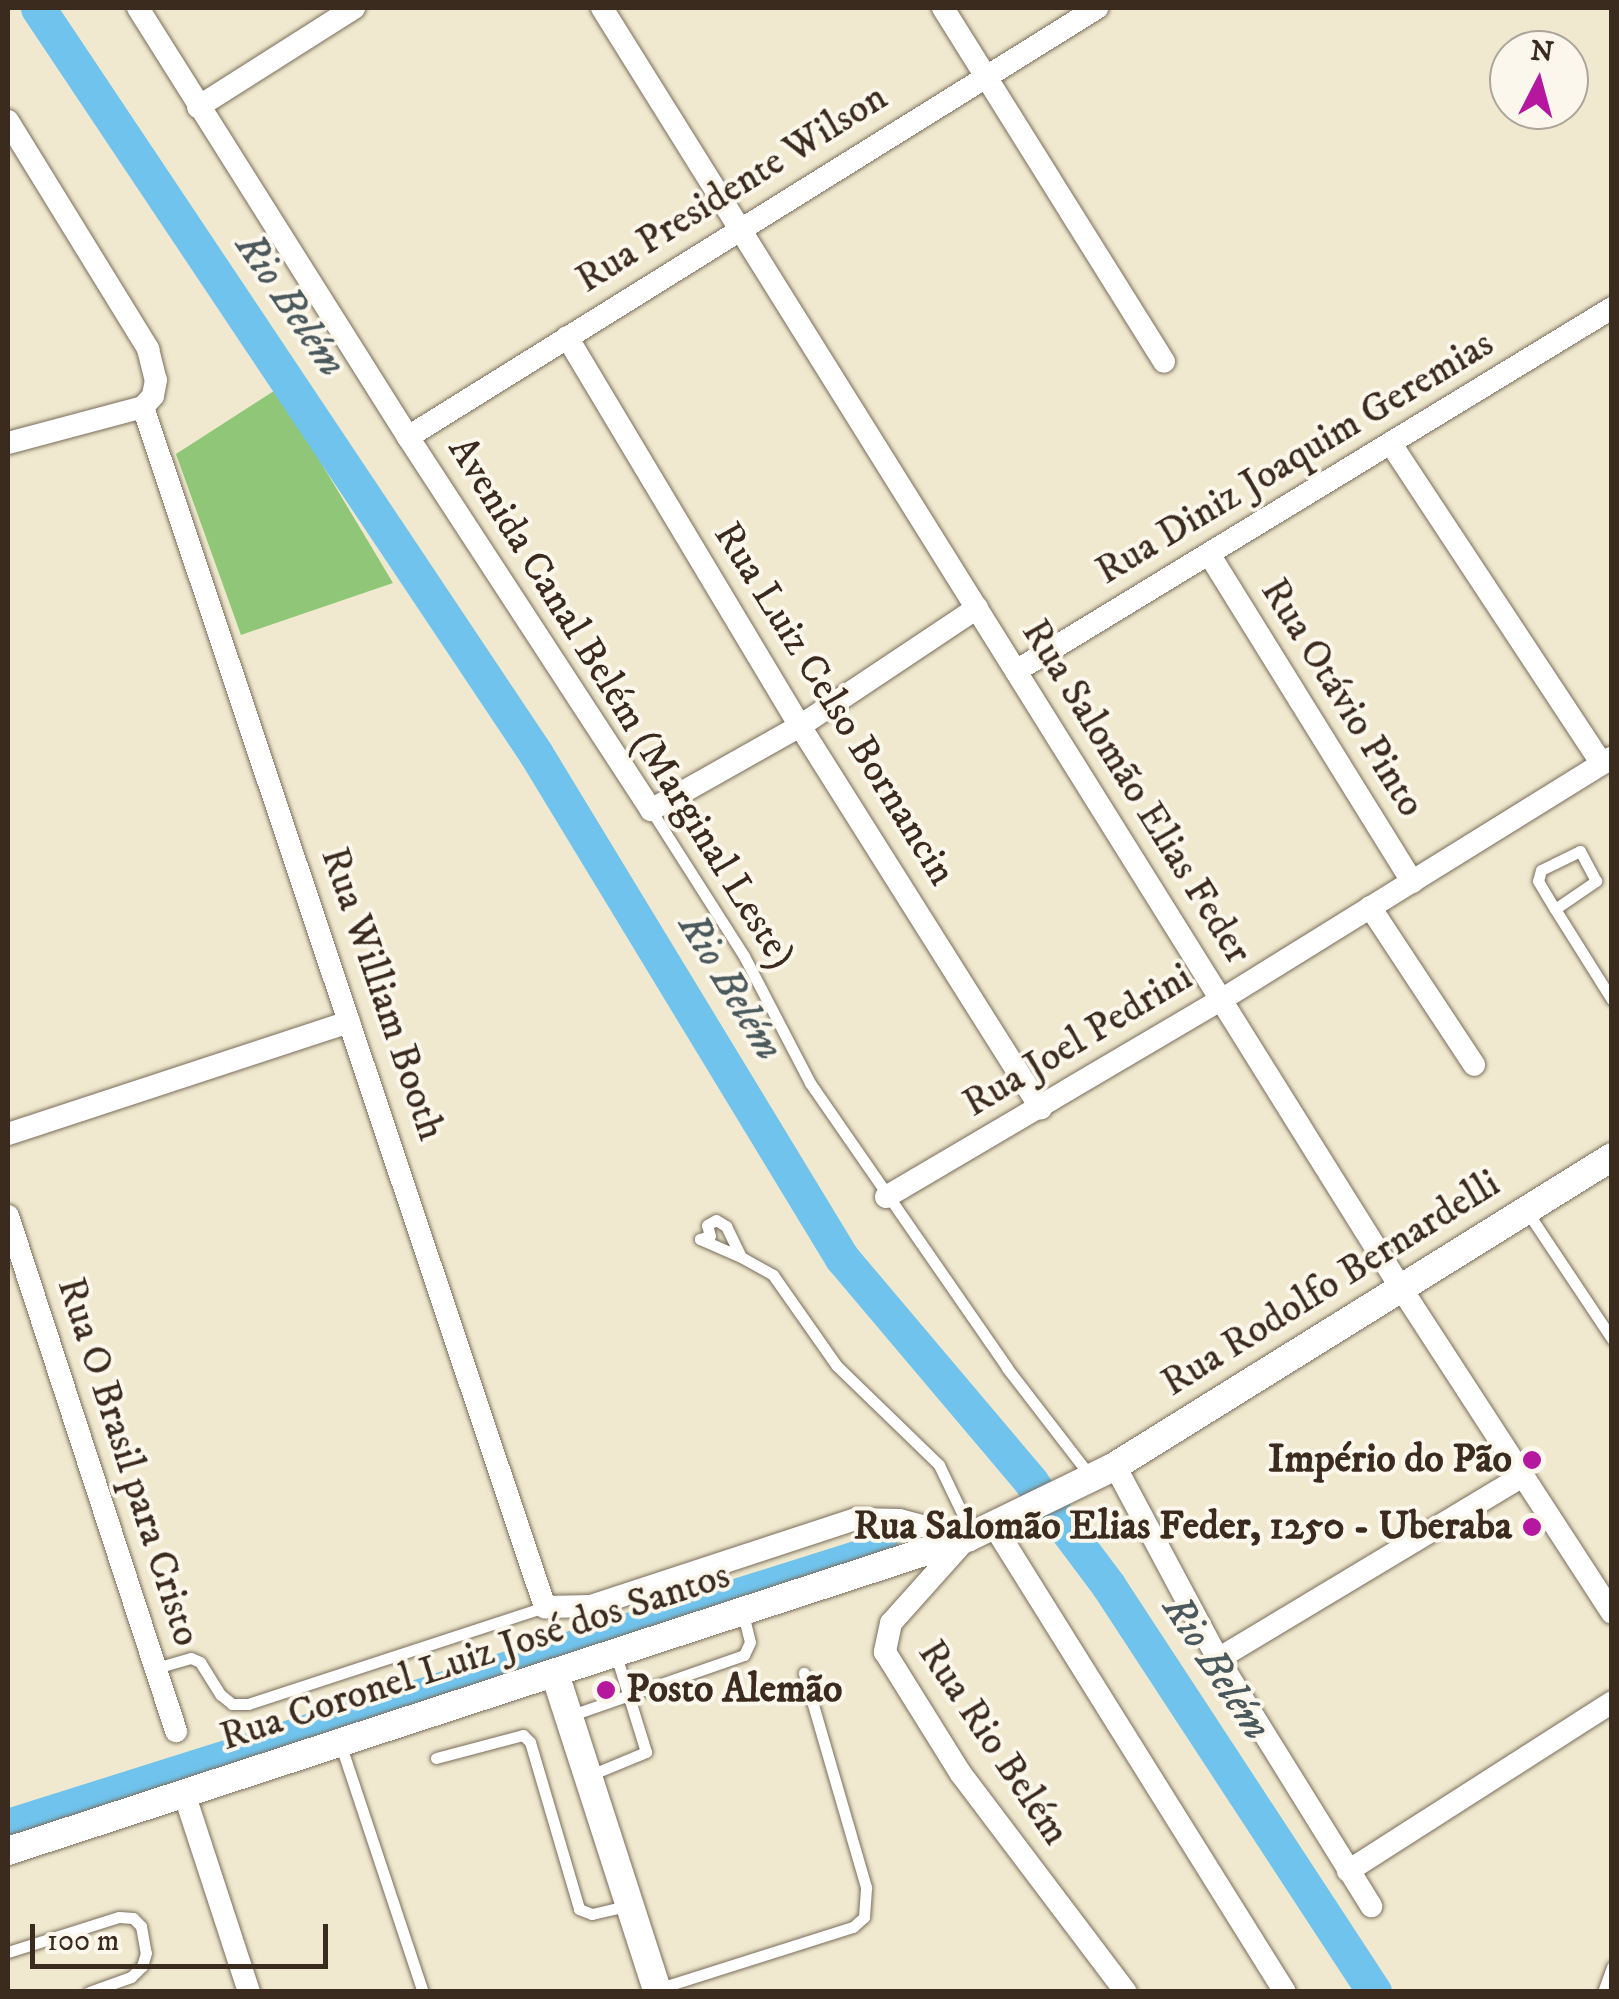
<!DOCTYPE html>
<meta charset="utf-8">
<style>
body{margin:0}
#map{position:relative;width:1619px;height:1999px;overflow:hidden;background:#f0e9cf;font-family:"IM FELL DW Pica",serif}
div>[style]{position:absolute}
.green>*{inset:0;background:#90c678}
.river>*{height:35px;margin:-17.5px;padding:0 17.5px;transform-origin:17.5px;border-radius:17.5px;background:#70c3ec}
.roads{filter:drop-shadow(0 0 2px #7a6d5c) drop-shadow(0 0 2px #7a6d5c)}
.service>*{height:11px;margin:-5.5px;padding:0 5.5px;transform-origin:5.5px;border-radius:5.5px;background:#fff}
.minor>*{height:22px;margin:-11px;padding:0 11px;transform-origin:11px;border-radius:11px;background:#fff}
.tertiary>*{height:28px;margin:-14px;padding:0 14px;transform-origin:14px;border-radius:14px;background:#fff}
.dots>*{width:28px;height:28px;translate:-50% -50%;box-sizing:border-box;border:5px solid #fbf7ec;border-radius:50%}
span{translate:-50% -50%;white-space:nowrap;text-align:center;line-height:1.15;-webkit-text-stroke:8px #fbf7ec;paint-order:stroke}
.street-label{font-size:40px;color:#3b2a1e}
.poi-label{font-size:40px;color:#3b2a1e;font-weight:700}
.right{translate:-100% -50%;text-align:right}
.left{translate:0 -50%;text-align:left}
.water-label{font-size:42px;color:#4b585c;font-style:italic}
.frame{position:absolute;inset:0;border:10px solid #3b2a1e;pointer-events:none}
.north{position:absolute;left:1489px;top:30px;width:100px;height:100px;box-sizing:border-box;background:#fbf7ec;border:2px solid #aea59a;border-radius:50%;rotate:6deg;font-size:28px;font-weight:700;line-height:40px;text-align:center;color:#3b2a1e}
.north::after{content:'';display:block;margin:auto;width:35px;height:45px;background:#b5179e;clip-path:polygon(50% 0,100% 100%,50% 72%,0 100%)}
.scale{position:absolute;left:30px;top:1924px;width:298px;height:45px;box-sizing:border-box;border:5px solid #3b2a1e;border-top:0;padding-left:12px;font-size:30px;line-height:35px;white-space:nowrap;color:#3b2a1e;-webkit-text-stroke:8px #fbf7ec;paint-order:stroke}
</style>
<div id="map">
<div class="green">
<div style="clip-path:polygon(277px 389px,393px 583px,241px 635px,176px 454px)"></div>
</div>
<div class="river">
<div style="left:38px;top:8px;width:897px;rotate:56.27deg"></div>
<div style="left:536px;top:754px;width:590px;rotate:58.74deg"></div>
<div style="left:842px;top:1258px;width:293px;rotate:49.8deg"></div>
<div style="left:1031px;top:1482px;width:129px;rotate:53.2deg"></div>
<div style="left:1108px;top:1585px;width:486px;rotate:56.8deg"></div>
<div style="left:8px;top:1826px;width:916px;rotate:-17.54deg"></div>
</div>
<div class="roads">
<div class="service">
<div style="left:651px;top:810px;width:173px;rotate:57.5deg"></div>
<div style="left:744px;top:956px;width:143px;rotate:62.5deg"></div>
<div style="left:810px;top:1083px;width:346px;rotate:55.3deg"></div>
<div style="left:1007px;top:1368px;width:138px;rotate:52.4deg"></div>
<div style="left:1555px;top:909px;width:50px;rotate:-34.3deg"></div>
<div style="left:1596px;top:881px;width:34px;rotate:-118deg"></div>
<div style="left:1580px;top:851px;width:43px;rotate:154deg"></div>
<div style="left:1541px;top:870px;width:11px;rotate:105deg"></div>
<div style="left:1538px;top:881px;width:33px;rotate:59deg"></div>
<div style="left:1555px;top:909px;width:107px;rotate:57.9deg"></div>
<div style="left:1526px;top:1210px;width:155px;rotate:56.3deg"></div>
<div style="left:741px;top:1257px;width:45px;rotate:-156.3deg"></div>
<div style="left:700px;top:1239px;width:10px;rotate:-17deg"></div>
<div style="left:710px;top:1236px;width:11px;rotate:-105deg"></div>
<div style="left:707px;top:1225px;width:10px;rotate:-29deg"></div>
<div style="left:716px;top:1220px;width:12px;rotate:31deg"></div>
<div style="left:726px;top:1226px;width:34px;rotate:64deg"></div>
<div style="left:741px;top:1257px;width:37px;rotate:29deg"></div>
<div style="left:773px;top:1275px;width:111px;rotate:54.9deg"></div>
<div style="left:837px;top:1366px;width:142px;rotate:44.1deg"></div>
<div style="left:939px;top:1465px;width:79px;rotate:64.4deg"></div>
<div style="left:156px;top:1668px;width:36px;rotate:-16deg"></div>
<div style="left:191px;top:1658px;width:10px;rotate:24deg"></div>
<div style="left:200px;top:1662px;width:39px;rotate:58deg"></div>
<div style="left:221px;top:1695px;width:14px;rotate:39deg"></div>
<div style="left:232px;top:1704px;width:16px"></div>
<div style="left:248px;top:1704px;width:312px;rotate:-18.1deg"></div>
<div style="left:569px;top:1716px;width:185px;rotate:-19.2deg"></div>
<div style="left:744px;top:1655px;width:14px;rotate:-65deg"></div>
<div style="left:750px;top:1642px;width:30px;rotate:-104deg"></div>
<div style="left:340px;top:1743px;width:262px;rotate:71.6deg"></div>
<div style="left:436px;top:1758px;width:90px;rotate:-14.8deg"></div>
<div style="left:523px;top:1735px;width:10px;rotate:45deg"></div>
<div style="left:530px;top:1742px;width:174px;rotate:73.6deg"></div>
<div style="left:579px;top:1909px;width:14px;rotate:21deg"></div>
<div style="left:592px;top:1914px;width:39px;rotate:-13deg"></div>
<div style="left:588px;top:1776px;width:63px;rotate:-22.5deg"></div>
<div style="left:646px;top:1752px;width:102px;rotate:-107.2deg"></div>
<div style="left:8px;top:1952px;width:116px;rotate:-17.5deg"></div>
<div style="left:119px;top:1917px;width:14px;rotate:4deg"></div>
<div style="left:133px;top:1918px;width:11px;rotate:45deg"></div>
<div style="left:141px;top:1926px;width:27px;rotate:80deg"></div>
<div style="left:146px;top:1953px;width:14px;rotate:107deg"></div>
<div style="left:142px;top:1966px;width:16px;rotate:135deg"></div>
<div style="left:131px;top:1977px;width:45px;rotate:160.3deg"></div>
<div style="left:657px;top:1989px;width:206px;rotate:-17.6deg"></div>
<div style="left:853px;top:1927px;width:15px;rotate:-42deg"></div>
<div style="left:864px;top:1917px;width:30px;rotate:-86deg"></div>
<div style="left:866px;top:1887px;width:223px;rotate:-106.2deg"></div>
<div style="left:1603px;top:1992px;width:27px;rotate:-70deg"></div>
</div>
<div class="minor">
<div style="left:138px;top:8px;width:507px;rotate:57.81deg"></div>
<div style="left:408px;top:437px;width:445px;rotate:56.9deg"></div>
<div style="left:651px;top:810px;width:171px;rotate:-29.4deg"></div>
<div style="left:800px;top:726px;width:213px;rotate:-33.7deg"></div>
<div style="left:602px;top:8px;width:1509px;rotate:58.03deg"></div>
<div style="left:1401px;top:1288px;width:387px;rotate:57deg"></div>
<div style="left:943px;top:8px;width:417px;rotate:58deg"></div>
<div style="left:198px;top:107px;width:185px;rotate:-32.4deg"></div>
<div style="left:8px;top:121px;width:268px;rotate:58.4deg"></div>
<div style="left:148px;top:349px;width:32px;rotate:76deg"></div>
<div style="left:156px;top:380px;width:16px;rotate:101deg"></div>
<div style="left:153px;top:396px;width:15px;rotate:132deg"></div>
<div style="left:567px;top:337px;width:453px;rotate:59.1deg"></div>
<div style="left:800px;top:726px;width:452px;rotate:57.8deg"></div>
<div style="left:143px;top:407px;width:1266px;rotate:71.48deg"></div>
<div style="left:545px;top:1607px;width:46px;rotate:-1.2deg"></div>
<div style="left:591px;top:1606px;width:279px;rotate:-18.2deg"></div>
<div style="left:856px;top:1519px;width:43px;rotate:1.3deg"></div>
<div style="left:899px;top:1520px;width:70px;rotate:14.8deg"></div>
<div style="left:967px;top:1538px;width:114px;rotate:131.8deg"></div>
<div style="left:891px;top:1623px;width:30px;rotate:102deg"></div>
<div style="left:885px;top:1652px;width:144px;rotate:58.1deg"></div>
<div style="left:961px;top:1774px;width:273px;rotate:52.9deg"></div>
<div style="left:408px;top:437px;width:812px;rotate:-31.91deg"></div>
<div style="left:8px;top:443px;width:140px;rotate:-14.9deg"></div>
<div style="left:1391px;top:444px;width:383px;rotate:56.6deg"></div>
<div style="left:1209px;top:554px;width:386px;rotate:58.2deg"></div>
<div style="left:1016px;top:671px;width:698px;rotate:-31.34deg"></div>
<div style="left:1370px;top:907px;width:189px;rotate:56.6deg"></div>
<div style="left:8px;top:1134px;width:359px;rotate:-18.2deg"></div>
<div style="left:886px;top:1197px;width:389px;rotate:-30.5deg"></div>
<div style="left:1221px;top:1000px;width:460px;rotate:-31.8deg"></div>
<div style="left:8px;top:1216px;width:542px;rotate:71.93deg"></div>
<div style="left:1115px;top:1466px;width:219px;rotate:61.9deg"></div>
<div style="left:1218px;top:1659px;width:291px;rotate:58.2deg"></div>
<div style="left:994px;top:1526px;width:549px;rotate:58.02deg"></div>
<div style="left:1218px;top:1659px;width:356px;rotate:-31deg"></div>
<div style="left:184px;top:1793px;width:209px;rotate:71.9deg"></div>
<div style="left:1348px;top:1871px;width:313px;rotate:-32.6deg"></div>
</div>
<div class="tertiary">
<div style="left:555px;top:1674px;width:334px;rotate:72.1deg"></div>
<div style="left:8px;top:1851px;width:1009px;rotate:-18.08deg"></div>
<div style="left:967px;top:1538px;width:165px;rotate:-25.9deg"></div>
<div style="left:1115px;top:1466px;width:585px;rotate:-31.87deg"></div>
</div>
</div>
<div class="dots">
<div style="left:1532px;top:1460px;background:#b5179e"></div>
<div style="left:1532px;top:1527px;background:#b5179e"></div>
<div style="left:606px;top:1690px;background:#b5179e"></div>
</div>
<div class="street-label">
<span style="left:732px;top:189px;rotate:-32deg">Rua Presidente Wilson</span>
<span style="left:1295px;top:458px;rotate:-31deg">Rua Diniz Joaquim Geremias</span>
<span style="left:1342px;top:698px;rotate:58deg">Rua Otávio Pinto</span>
<span style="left:621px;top:703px;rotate:58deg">Avenida Canal Belém (Marginal Leste)</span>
<span style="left:834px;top:704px;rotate:58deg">Rua Luiz Celso Bornancin</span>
<span style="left:1136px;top:792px;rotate:58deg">Rua Salomão Elias Feder</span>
<span style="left:382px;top:994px;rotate:71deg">Rua William Booth</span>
<span style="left:1078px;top:1041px;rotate:-31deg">Rua Joel Pedrini</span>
<span style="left:1331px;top:1284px;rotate:-32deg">Rua Rodolfo Bernardelli</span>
<span style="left:128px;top:1462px;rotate:72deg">Rua O Brasil para Cristo</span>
<span style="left:475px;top:1657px;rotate:-18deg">Rua Coronel Luiz José dos Santos</span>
<span style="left:993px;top:1743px;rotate:56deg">Rua Rio Belém</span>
</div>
<div class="poi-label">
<span class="right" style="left:1512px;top:1460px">Império do Pão</span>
<span class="right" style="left:1512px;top:1527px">Rua Salomão Elias Feder, 1250 - Uberaba</span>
<span class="left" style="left:626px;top:1690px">Posto Alemão</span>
</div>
<div class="water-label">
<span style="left:290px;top:305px;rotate:56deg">Rio Belém</span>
<span style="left:730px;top:987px;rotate:59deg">Rio Belém</span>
<span style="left:1216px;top:1668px;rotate:57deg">Rio Belém</span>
</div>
<div class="frame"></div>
<div class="north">N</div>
<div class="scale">100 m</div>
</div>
